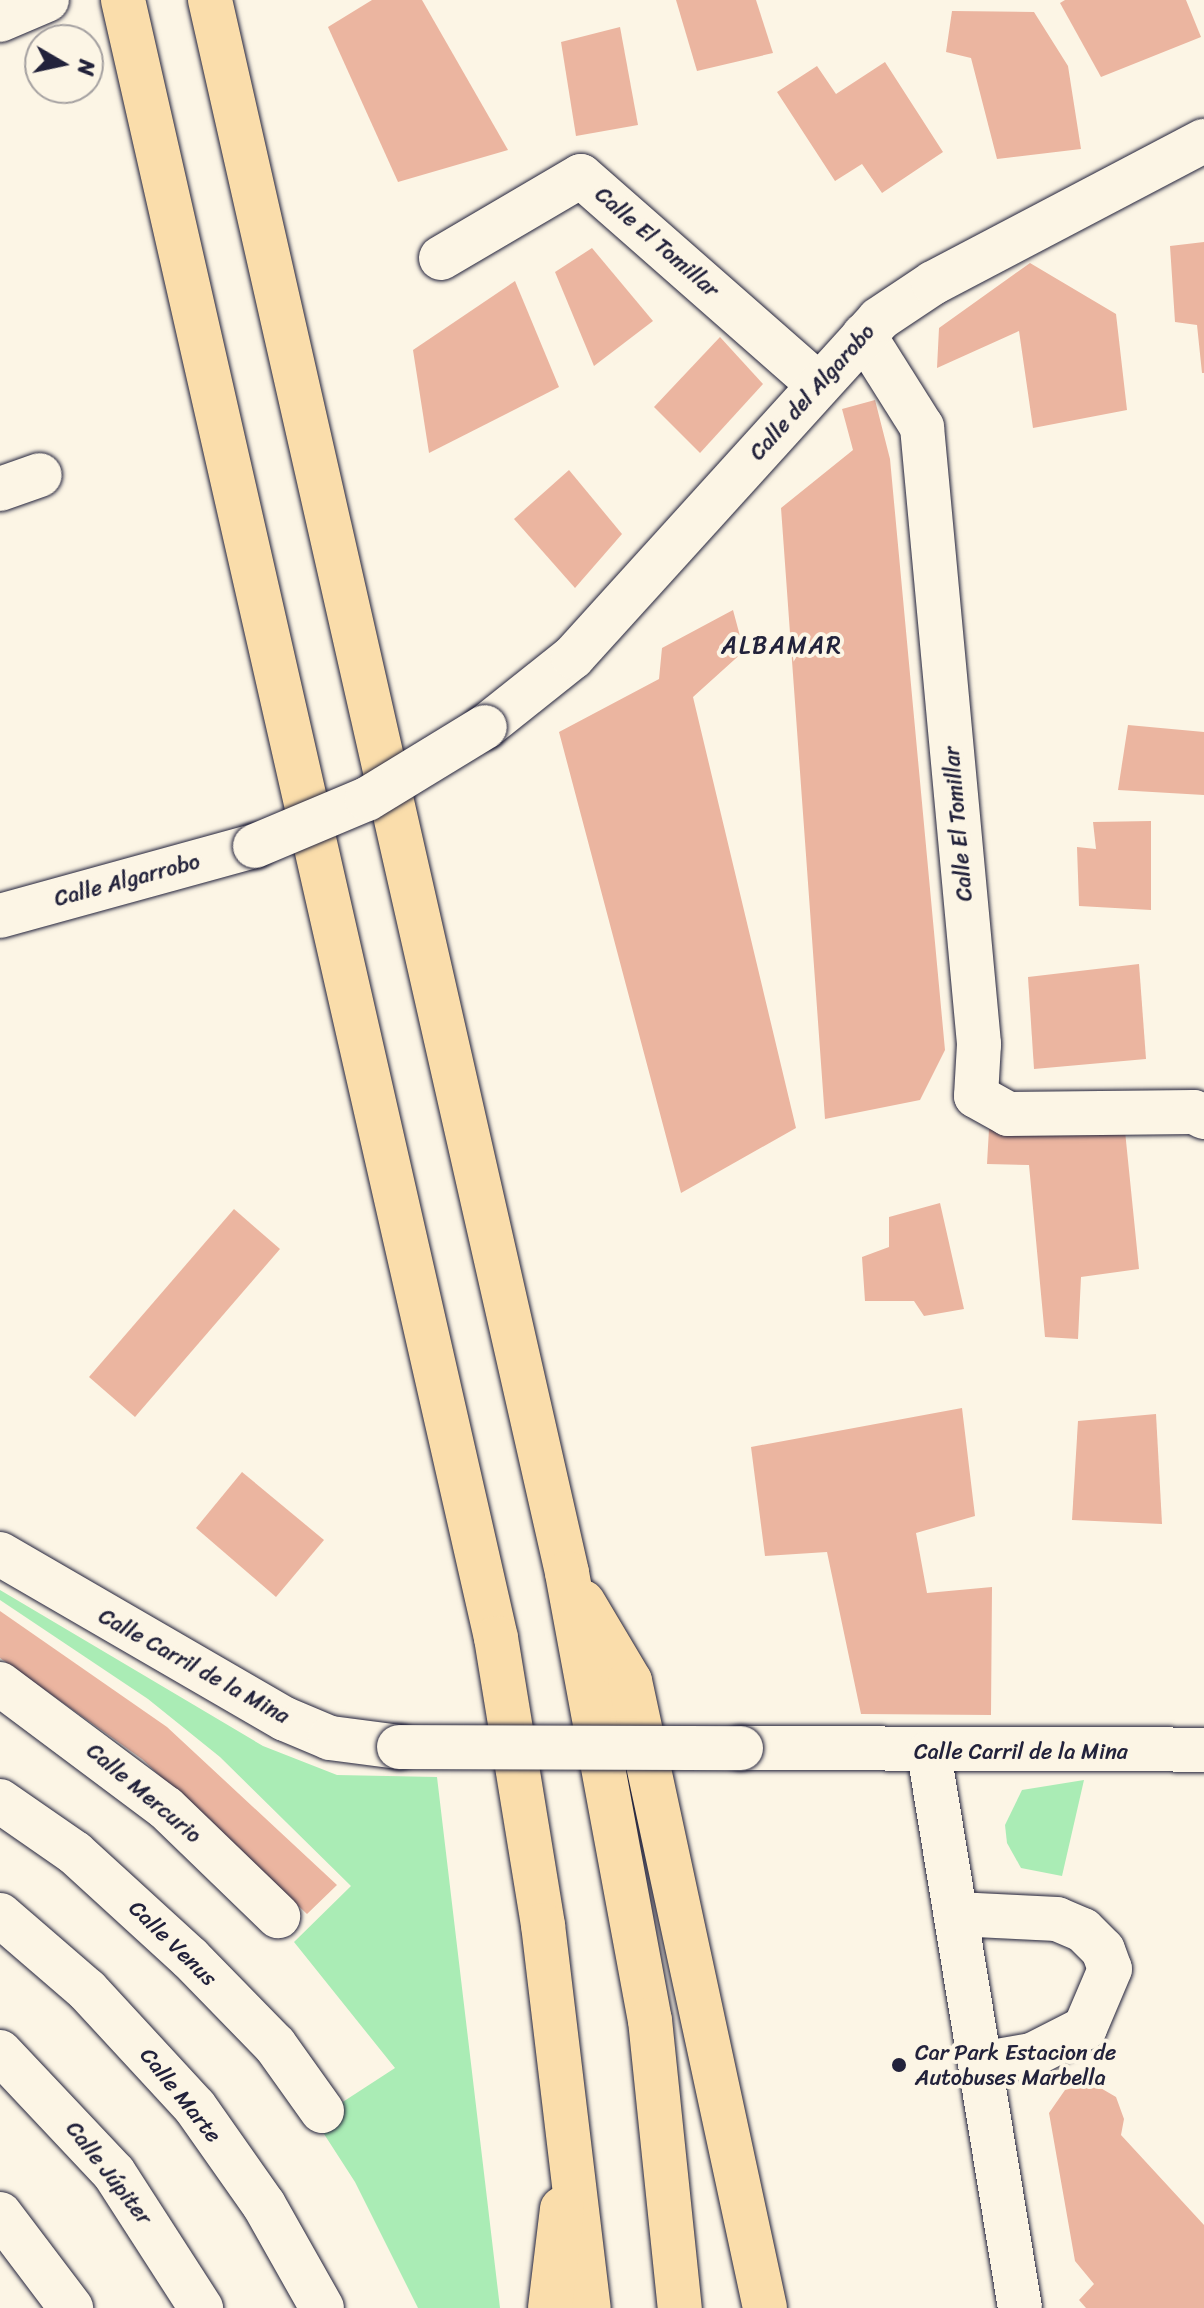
<!DOCTYPE html>
<meta charset="utf-8">
<style>
body{margin:0}
#map{position:relative;width:1204px;height:2308px;overflow:hidden;background:#fcf5e5;font-family:Sriracha,sans-serif}
div>[style]{position:absolute}
.green>*{inset:0;background:#aaecb5}
.building>*{inset:0;background:#ebb5a0}
.roads{filter:drop-shadow(0 0 2px #22223b) drop-shadow(0 0 2px #22223b)}
.minor>*{height:44px;margin:-22px;padding:0 22px;transform-origin:22px;border-radius:22px;background:#fcf5e5}
.highway>*{height:44px;margin:-22px;padding:0 22px;transform-origin:22px;border-radius:22px;background:#faddab}
.bridges{filter:drop-shadow(0 0 2px #22223b) drop-shadow(0 0 2px #22223b)}
.minor-bridge>*{height:44px;margin:-22px;padding:0 22px;transform-origin:22px;border-radius:22px;background:#fcf5e5}
.dots>*{width:22px;height:22px;translate:-50% -50%;box-sizing:border-box;border:4px solid #fcf5e5;border-radius:50%}
span{translate:-50% -50%;white-space:nowrap;text-align:center;line-height:1.15;-webkit-text-stroke:8px #fcf5e5;paint-order:stroke}
.street-label{font-size:22px;color:#22223b}
.poi-label{font-size:22px;color:#22223b}
.left{translate:0 -50%;text-align:left}
.neighbourhood-label{font-size:24px;color:#22223b;letter-spacing:2px}
.north{position:absolute;left:24px;top:24px;width:80px;height:80px;box-sizing:border-box;background:#fcf5e5;border:2px solid #a5a1a1;border-radius:50%;rotate:99deg;font-size:22px;font-weight:700;line-height:32px;text-align:center;color:#22223b}
.north::after{content:'';display:block;margin:auto;width:28px;height:36px;background:#22223b;clip-path:polygon(50% 0,100% 100%,50% 72%,0 100%)}
</style>
<div id="map">
<div class="green">
<div style="clip-path:polygon(0 1590px,263px 1746px,337px 1775px,437px 1777px,500px 2308px,418px 2308px,355px 2182px,315px 2120px,395px 2068px,294px 1942px,351px 1886px,220px 1757px,148px 1699px,0 1600px)"></div>
<div style="clip-path:polygon(1084px 1780px,1062px 1876px,1021px 1868px,1007px 1843px,1005px 1825px,1022px 1790px)"></div>
</div>
<div class="building">
<div style="clip-path:polygon(372px 0,422px 0,508px 150px,398px 182px,328px 27px)"></div>
<div style="clip-path:polygon(676px 0,756px 0,773px 53px,697px 71px)"></div>
<div style="clip-path:polygon(1065px 0,1186px 0,1201px 37px,1101px 77px,1060px 3px)"></div>
<div style="clip-path:polygon(952px 11px,1034px 12px,1068px 66px,1081px 149px,997px 159px,971px 58px,946px 52px)"></div>
<div style="clip-path:polygon(620px 27px,638px 125px,576px 136px,561px 42px)"></div>
<div style="clip-path:polygon(885px 62px,943px 152px,882px 193px,862px 164px,835px 181px,777px 92px,817px 66px,836px 94px)"></div>
<div style="clip-path:polygon(1204px 242px,1204px 373px,1202px 373px,1197px 325px,1175px 322px,1170px 246px)"></div>
<div style="clip-path:polygon(592px 248px,653px 321px,594px 366px,555px 272px)"></div>
<div style="clip-path:polygon(1030px 263px,1116px 314px,1127px 410px,1033px 428px,1019px 331px,937px 368px,939px 328px)"></div>
<div style="clip-path:polygon(515px 281px,559px 387px,429px 453px,413px 350px)"></div>
<div style="clip-path:polygon(720px 337px,763px 384px,700px 453px,654px 407px)"></div>
<div style="clip-path:polygon(875px 400px,890px 459px,945px 1050px,920px 1100px,825px 1119px,781px 508px,853px 450px,842px 409px)"></div>
<div style="clip-path:polygon(569px 470px,622px 534px,575px 588px,514px 519px)"></div>
<div style="clip-path:polygon(733px 610px,744px 651px,693px 697px,796px 1128px,681px 1193px,559px 732px,659px 679px,662px 648px)"></div>
<div style="clip-path:polygon(1128px 725px,1204px 732px,1204px 795px,1118px 790px)"></div>
<div style="clip-path:polygon(1151px 821px,1151px 910px,1079px 906px,1077px 847px,1096px 849px,1093px 822px)"></div>
<div style="clip-path:polygon(1139px 964px,1146px 1059px,1034px 1069px,1028px 977px)"></div>
<div style="clip-path:polygon(989px 1129px,1125px 1131px,1139px 1269px,1081px 1277px,1078px 1339px,1045px 1337px,1029px 1165px,987px 1164px)"></div>
<div style="clip-path:polygon(940px 1203px,964px 1309px,924px 1316px,914px 1301px,865px 1301px,862px 1257px,889px 1247px,889px 1217px)"></div>
<div style="clip-path:polygon(234px 1209px,280px 1249px,135px 1417px,89px 1377px)"></div>
<div style="clip-path:polygon(962px 1408px,975px 1516px,916px 1533px,927px 1593px,992px 1587px,991px 1715px,861px 1714px,827px 1552px,765px 1556px,751px 1447px)"></div>
<div style="clip-path:polygon(1156px 1414px,1162px 1524px,1072px 1520px,1078px 1421px)"></div>
<div style="clip-path:polygon(242px 1472px,324px 1540px,276px 1597px,196px 1528px)"></div>
<div style="clip-path:polygon(0 1611px,167px 1727px,337px 1885px,307px 1914px,142px 1759px,0 1658px)"></div>
<div style="clip-path:polygon(1092px 2083px,1116px 2097px,1124px 2119px,1121px 2135px,1204px 2225px,1204px 2308px,1086px 2308px,1079px 2300px,1094px 2284px,1075px 2261px,1049px 2113px,1065px 2090px)"></div>
</div>
<div class="roads">
<div class="minor">
<div style="left:0;top:20px;width:51px;rotate:-23.1deg"></div>
<div style="left:441px;top:258px;width:162px;rotate:-30.4deg"></div>
<div style="left:581px;top:176px;width:315px;rotate:41.3deg"></div>
<div style="left:864px;top:335px;width:109px;rotate:57.8deg"></div>
<div style="left:922px;top:427px;width:620px;rotate:84.72deg"></div>
<div style="left:979px;top:1044px;width:52px;rotate:93.3deg"></div>
<div style="left:976px;top:1096px;width:37px;rotate:29deg"></div>
<div style="left:1008px;top:1114px;width:186px;rotate:-0.6deg"></div>
<div style="left:1194px;top:1112px;width:11px;rotate:27deg"></div>
<div style="left:0;top:489px;width:42px;rotate:-19.3deg"></div>
<div style="left:485px;top:727px;width:112px;rotate:-38.5deg"></div>
<div style="left:573px;top:657px;width:456px;rotate:-47.8deg"></div>
<div style="left:879px;top:319px;width:65px;rotate:-33.7deg"></div>
<div style="left:933px;top:283px;width:306px;rotate:-27.7deg"></div>
<div style="left:0;top:916px;width:264px;rotate:-15.4deg"></div>
<div style="left:0;top:1554px;width:329px;rotate:30.1deg"></div>
<div style="left:285px;top:1719px;width:49px;rotate:22.9deg"></div>
<div style="left:330px;top:1738px;width:70px;rotate:7.4deg"></div>
<div style="left:0;top:1684px;width:207px;rotate:36.8deg"></div>
<div style="left:166px;top:1808px;width:156px;rotate:44deg"></div>
<div style="left:741px;top:1748px;width:463px;rotate:0.2deg"></div>
<div style="left:929px;top:1753px;width:562px;rotate:80.69deg"></div>
<div style="left:0;top:1801px;width:91px;rotate:34.7deg"></div>
<div style="left:75px;top:1853px;width:156px;rotate:42.4deg"></div>
<div style="left:190px;top:1958px;width:122px;rotate:45.7deg"></div>
<div style="left:275px;top:2045px;width:81px;rotate:54.5deg"></div>
<div style="left:956px;top:1914px;width:101px;rotate:2.8deg"></div>
<div style="left:1057px;top:1919px;width:28px;rotate:23deg"></div>
<div style="left:1083px;top:1930px;width:28px;rotate:45deg"></div>
<div style="left:1103px;top:1950px;width:20px;rotate:70deg"></div>
<div style="left:1110px;top:1969px;width:64px;rotate:113deg"></div>
<div style="left:1085px;top:2028px;width:59px;rotate:153deg"></div>
<div style="left:1032px;top:2055px;width:52px;rotate:170deg"></div>
<div style="left:0;top:1915px;width:115px;rotate:40.8deg"></div>
<div style="left:87px;top:1990px;width:159px;rotate:47.3deg"></div>
<div style="left:195px;top:2107px;width:120px;rotate:54.9deg"></div>
<div style="left:264px;top:2205px;width:118px;rotate:60.6deg"></div>
<div style="left:0;top:2052px;width:166px;rotate:46.7deg"></div>
<div style="left:114px;top:2173px;width:161px;rotate:57.2deg"></div>
<div style="left:0;top:2214px;width:118px;rotate:52.9deg"></div>
</div>
<div class="highway">
<div style="left:123px;top:0;width:1680px;rotate:77.17deg"></div>
<div style="left:496px;top:1638px;width:291px;rotate:80.7deg"></div>
<div style="left:543px;top:1925px;width:386px;rotate:83.2deg"></div>
<div style="left:210px;top:0;width:1613px;rotate:77.21deg"></div>
<div style="left:567px;top:1573px;width:455px;rotate:79.5deg"></div>
<div style="left:650px;top:2020px;width:290px;rotate:84.1deg"></div>
<div style="left:583px;top:1602px;width:92px;rotate:59.3deg"></div>
<div style="left:630px;top:1681px;width:641px;rotate:77.85deg"></div>
<div style="left:550px;top:2308px;width:100px;rotate:-83.1deg"></div>
</div>
</div>
<div class="bridges">
<div class="minor-bridge">
<div style="left:255px;top:846px;width:121px;rotate:-22.8deg"></div>
<div style="left:367px;top:799px;width:138px;rotate:-31.4deg"></div>
<div style="left:399px;top:1747px;width:342px;rotate:0.2deg"></div>
</div>
</div>
<div class="dots">
<div style="left:899px;top:2065px;background:#22223b"></div>
</div>
<div class="street-label">
<span style="left:657px;top:242px;rotate:41deg">Calle El Tomillar</span>
<span style="left:812px;top:392px;rotate:-48deg">Calle del Algarobo</span>
<span style="left:958px;top:824px;rotate:-95deg">Calle El Tomillar</span>
<span style="left:127px;top:880px;rotate:-15deg">Calle Algarrobo</span>
<span style="left:194px;top:1666px;rotate:29deg">Calle Carril de la Mina</span>
<span style="left:1021px;top:1752px">Calle Carril de la Mina</span>
<span style="left:144px;top:1793px;rotate:40deg">Calle Mercurio</span>
<span style="left:173px;top:1943px;rotate:44deg">Calle Venus</span>
<span style="left:181px;top:2095px;rotate:51deg">Calle Marte</span>
<span style="left:109px;top:2173px;rotate:52deg">Calle Júpiter</span>
</div>
<div class="poi-label">
<span class="left" style="left:915px;top:2065px">Car Park Estacion de<br>Autobuses Marbella</span>
</div>
<div class="neighbourhood-label">
<span style="left:782px;top:646px">ALBAMAR</span>
</div>
<div class="north">N</div>
</div>
